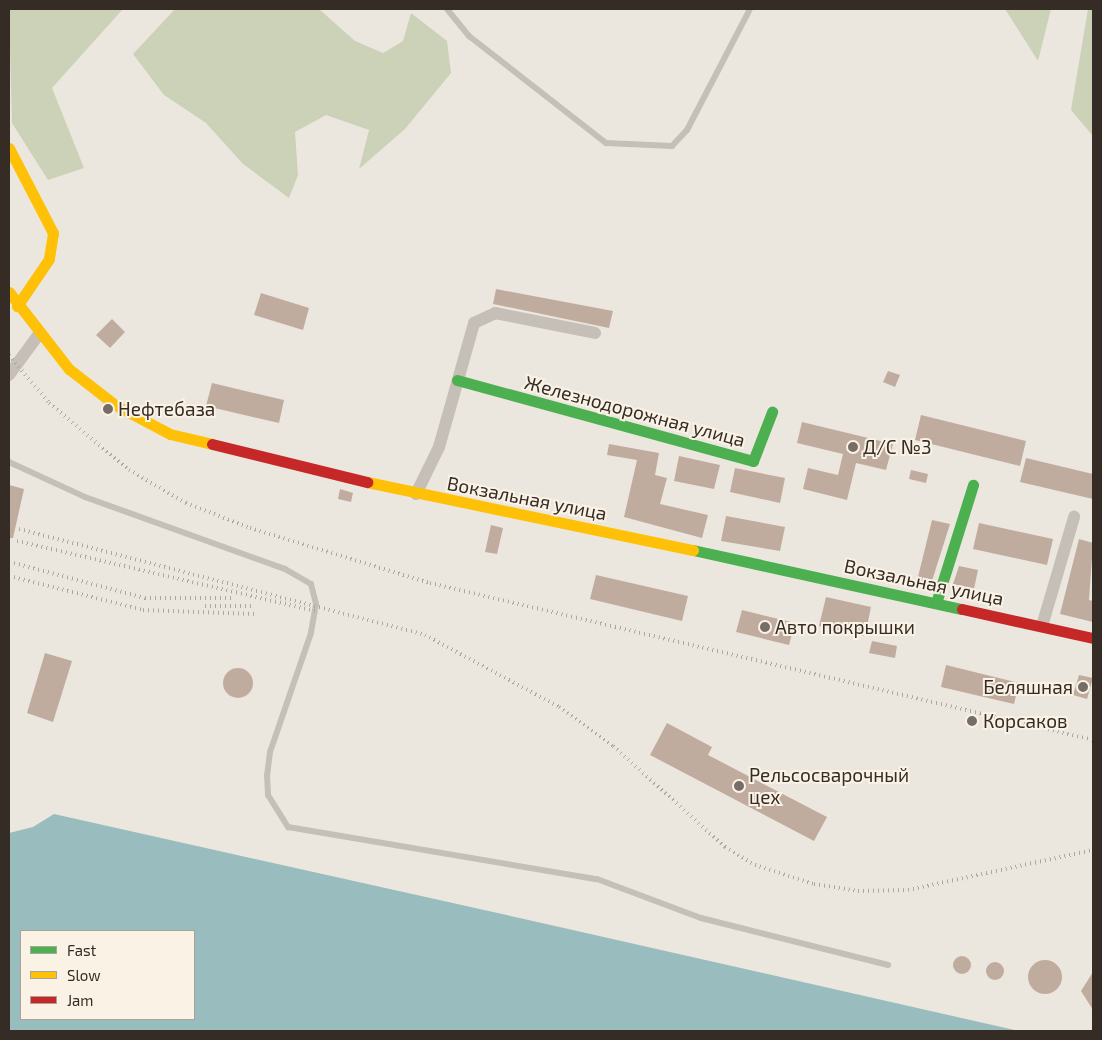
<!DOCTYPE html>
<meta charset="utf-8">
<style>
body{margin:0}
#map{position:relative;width:1102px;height:1040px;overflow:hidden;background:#ece7de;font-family:"Exo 2",sans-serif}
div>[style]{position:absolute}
.green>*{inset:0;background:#cbd2b8}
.water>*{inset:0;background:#99bcbe}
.building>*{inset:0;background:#c0ac9f}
.round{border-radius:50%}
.lane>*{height:6px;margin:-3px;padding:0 3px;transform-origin:3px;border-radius:3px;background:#c5bfb7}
.street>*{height:12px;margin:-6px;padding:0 6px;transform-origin:6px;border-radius:6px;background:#c5bfb7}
.fast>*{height:11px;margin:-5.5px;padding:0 5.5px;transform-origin:5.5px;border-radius:5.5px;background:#4caf50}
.slow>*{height:11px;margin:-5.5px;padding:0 5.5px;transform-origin:5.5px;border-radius:5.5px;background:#ffc107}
.jam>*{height:11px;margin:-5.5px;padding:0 5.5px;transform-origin:5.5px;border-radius:5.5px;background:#c62828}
.rail>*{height:4px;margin-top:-2px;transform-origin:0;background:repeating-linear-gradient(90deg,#aca7a2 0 1px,transparent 0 5px)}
.dots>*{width:14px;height:14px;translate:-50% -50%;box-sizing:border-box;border:2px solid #faf2e5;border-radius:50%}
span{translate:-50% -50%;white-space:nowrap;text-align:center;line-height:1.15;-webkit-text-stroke:4px #faf2e5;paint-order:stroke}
.poi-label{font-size:19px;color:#352c26}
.left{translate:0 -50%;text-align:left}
.right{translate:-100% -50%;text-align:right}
.street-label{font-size:19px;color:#352c26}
.frame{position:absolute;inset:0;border:10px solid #352c26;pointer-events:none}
.legend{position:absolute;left:20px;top:930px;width:175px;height:90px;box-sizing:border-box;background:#faf2e5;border:1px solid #aba399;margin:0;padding:6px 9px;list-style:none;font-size:15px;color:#352c26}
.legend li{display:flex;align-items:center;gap:10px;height:25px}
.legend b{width:25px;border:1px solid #aba399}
</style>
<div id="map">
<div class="green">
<div style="clip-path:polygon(9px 9px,123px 9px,52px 88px,84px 168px,48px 180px,12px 123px)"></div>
<div style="clip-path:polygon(175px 9px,319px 9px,355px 41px,383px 53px,403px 41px,411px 13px,447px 41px,451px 73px,405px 129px,359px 169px,369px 130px,326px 115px,295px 132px,298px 175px,289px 198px,243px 164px,206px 123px,164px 95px,133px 54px)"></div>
<div style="clip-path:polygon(1005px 9px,1051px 9px,1038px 61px)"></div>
<div style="clip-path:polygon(1088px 9px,1093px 9px,1093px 136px,1071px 110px)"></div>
</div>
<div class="water">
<div style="clip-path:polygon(evenodd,54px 814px,524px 919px,1019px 1031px,9px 1031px,9px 833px,33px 827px,54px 814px,21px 931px,194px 931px,194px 1019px,21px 1019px,21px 931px)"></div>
</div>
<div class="building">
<div style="clip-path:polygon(496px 289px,613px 311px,609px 328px,493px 304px)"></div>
<div style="clip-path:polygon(261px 293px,309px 308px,303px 330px,254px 315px)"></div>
<div style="clip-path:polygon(112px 319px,125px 332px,110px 348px,96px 335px)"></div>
<div style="clip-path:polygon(888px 371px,900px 375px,895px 387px,883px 382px)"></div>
<div style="clip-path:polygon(212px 383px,284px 400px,279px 423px,206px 406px)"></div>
<div style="clip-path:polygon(921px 415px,1026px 441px,1020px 466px,915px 440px)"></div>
<div style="clip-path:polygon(802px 422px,893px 444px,886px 470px,856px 463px,847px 500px,803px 489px,808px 468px,838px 475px,843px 454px,797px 443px)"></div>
<div style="clip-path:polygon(609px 444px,659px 453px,655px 475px,667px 478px,660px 504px,708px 515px,702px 538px,624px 517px,637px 460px,607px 455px)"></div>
<div style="clip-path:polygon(679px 456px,720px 465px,714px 489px,674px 481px)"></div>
<div style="clip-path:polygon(1026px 458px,1093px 474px,1093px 499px,1020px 482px)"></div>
<div style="clip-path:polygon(735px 468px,785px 478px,780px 503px,730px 492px)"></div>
<div style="clip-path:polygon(911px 470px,928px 474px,926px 483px,909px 479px)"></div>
<div style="clip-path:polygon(9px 485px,24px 489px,13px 538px,9px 538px)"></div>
<div style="clip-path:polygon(340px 489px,353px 493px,351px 502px,338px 499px)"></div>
<div style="clip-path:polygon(726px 516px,785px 527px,780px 551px,721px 541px)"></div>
<div style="clip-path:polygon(932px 520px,950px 524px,931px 584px,917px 581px)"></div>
<div style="clip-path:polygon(979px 523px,1053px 539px,1047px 565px,973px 549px)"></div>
<div style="clip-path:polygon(491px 525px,503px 528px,497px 554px,485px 552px)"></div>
<div style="clip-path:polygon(1079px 539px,1093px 543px,1089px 600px,1093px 601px,1093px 622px,1060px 614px)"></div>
<div style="clip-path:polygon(959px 566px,978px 570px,974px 589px,953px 584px)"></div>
<div style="clip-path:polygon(596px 575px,688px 596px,682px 621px,590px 599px)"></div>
<div style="clip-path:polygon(826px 597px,871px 607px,865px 636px,819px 626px)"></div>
<div style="clip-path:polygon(742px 610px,795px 623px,789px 645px,736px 632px)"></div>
<div style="clip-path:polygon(872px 641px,897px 646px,895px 658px,869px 653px)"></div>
<div style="clip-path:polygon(45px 653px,72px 661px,53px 722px,27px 713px)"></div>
<div style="clip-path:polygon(946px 665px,1019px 683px,1014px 704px,941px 687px)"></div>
<div class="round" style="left:223px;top:668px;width:30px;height:30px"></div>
<div style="clip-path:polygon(1079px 675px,1093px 678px,1087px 699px,1073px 695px)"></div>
<div style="clip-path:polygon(667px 723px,712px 747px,708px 755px,827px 817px,814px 841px,650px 755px)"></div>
<div class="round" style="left:953px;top:956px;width:18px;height:18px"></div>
<div class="round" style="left:1028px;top:960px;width:34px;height:34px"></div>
<div class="round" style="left:986px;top:962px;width:18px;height:18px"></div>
<div style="clip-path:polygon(1093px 972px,1093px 1010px,1081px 991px)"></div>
</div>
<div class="lane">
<div style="left:447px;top:9px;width:35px;rotate:51deg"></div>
<div style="left:469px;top:36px;width:174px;rotate:38deg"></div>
<div style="left:606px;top:143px;width:66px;rotate:2.6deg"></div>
<div style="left:672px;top:146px;width:22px;rotate:-47deg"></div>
<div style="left:687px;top:130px;width:136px;rotate:-62.5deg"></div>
<div style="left:9px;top:462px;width:84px;rotate:24.7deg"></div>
<div style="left:85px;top:497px;width:213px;rotate:19.8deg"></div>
<div style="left:285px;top:569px;width:30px;rotate:30deg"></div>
<div style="left:311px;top:584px;width:21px;rotate:76deg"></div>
<div style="left:316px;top:604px;width:29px;rotate:100deg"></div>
<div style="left:311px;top:633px;width:126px;rotate:109deg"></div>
<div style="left:270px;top:752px;width:23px;rotate:97deg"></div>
<div style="left:267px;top:775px;width:20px;rotate:87deg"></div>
<div style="left:268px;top:795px;width:38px;rotate:58deg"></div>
<div style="left:288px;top:827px;width:313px;rotate:9.6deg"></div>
<div style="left:597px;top:879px;width:111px;rotate:20.6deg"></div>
<div style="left:701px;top:918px;width:193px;rotate:14.1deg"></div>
</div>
<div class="street">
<div style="left:9px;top:375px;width:51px;rotate:-53.8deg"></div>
<div style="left:416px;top:494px;width:52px;rotate:-63.9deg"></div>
<div style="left:439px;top:447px;width:129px;rotate:-74.2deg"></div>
<div style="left:474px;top:323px;width:23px;rotate:-25deg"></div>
<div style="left:495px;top:313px;width:102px;rotate:11.3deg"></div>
<div style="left:1042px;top:626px;width:114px;rotate:-73.6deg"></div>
</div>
<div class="fast">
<div style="left:457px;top:380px;width:307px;rotate:15.3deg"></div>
<div style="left:753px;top:461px;width:53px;rotate:-68.8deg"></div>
<div style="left:693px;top:550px;width:275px;rotate:12.4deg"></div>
<div style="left:936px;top:603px;width:124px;rotate:-72.6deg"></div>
</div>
<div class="slow">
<div style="left:9px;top:148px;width:96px;rotate:62.6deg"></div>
<div style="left:53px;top:233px;width:26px;rotate:99deg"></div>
<div style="left:49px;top:259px;width:57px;rotate:124.2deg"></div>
<div style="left:9px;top:292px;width:98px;rotate:52.1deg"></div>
<div style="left:69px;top:369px;width:58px;rotate:38deg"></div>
<div style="left:115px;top:405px;width:62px;rotate:27.8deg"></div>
<div style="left:170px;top:434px;width:43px;rotate:13.4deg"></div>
<div style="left:367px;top:482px;width:333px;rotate:11.8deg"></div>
</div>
<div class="jam">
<div style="left:212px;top:444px;width:160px;rotate:13.8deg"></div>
<div style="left:962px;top:609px;width:134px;rotate:12.5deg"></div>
</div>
<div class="rail">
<div style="left:9px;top:355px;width:62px;rotate:50.2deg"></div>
<div style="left:49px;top:403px;width:104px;rotate:39.9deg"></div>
<div style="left:129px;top:470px;width:66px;rotate:30.1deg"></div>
<div style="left:186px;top:503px;width:69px;rotate:21.3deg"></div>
<div style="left:250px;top:528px;width:188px;rotate:17deg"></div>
<div style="left:430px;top:583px;width:681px;rotate:13.32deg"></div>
<div style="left:19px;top:529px;width:420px;rotate:14.6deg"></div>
<div style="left:425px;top:635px;width:152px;rotate:28.2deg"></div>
<div style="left:559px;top:707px;width:67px;rotate:35.8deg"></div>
<div style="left:613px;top:746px;width:151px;rotate:42deg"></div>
<div style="left:725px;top:847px;width:35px;rotate:31deg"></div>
<div style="left:755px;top:865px;width:62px;rotate:17.9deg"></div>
<div style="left:814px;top:884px;width:45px;rotate:9deg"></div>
<div style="left:858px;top:891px;width:50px;rotate:-1.1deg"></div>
<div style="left:908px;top:890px;width:189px;rotate:-12.2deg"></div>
<div style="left:17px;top:541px;width:310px;rotate:13.2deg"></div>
<div style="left:14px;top:563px;width:136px;rotate:15deg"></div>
<div style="left:145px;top:598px;width:87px"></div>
<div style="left:9px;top:576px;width:138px;rotate:14.2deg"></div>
<div style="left:143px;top:610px;width:111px;rotate:2.1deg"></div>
<div style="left:205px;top:606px;width:50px"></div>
</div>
<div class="dots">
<div style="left:108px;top:409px;background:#756d66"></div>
<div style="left:853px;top:447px;background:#756d66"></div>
<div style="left:765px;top:627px;background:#756d66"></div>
<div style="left:1083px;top:687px;background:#756d66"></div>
<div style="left:972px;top:721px;background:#756d66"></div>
<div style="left:739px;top:786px;background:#756d66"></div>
</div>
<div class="poi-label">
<span class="left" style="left:118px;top:409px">Нефтебаза</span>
<span class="left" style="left:863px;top:447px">Д/С №3</span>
<span class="left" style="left:775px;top:627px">Авто покрышки</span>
<span class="right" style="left:1073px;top:687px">Беляшная</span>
<span class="left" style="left:983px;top:721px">Корсаков</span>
<span class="left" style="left:749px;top:786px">Рельсосварочный<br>цех</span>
</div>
<div class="street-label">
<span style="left:635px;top:411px;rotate:15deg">Железнодорожная улица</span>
<span style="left:527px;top:498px;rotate:11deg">Вокзальная улица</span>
<span style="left:924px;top:582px;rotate:12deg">Вокзальная улица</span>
</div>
<div class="frame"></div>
<ul class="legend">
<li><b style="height:6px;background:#4caf50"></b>Fast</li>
<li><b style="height:6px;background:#ffc107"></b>Slow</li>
<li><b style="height:6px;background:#c62828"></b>Jam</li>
</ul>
</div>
